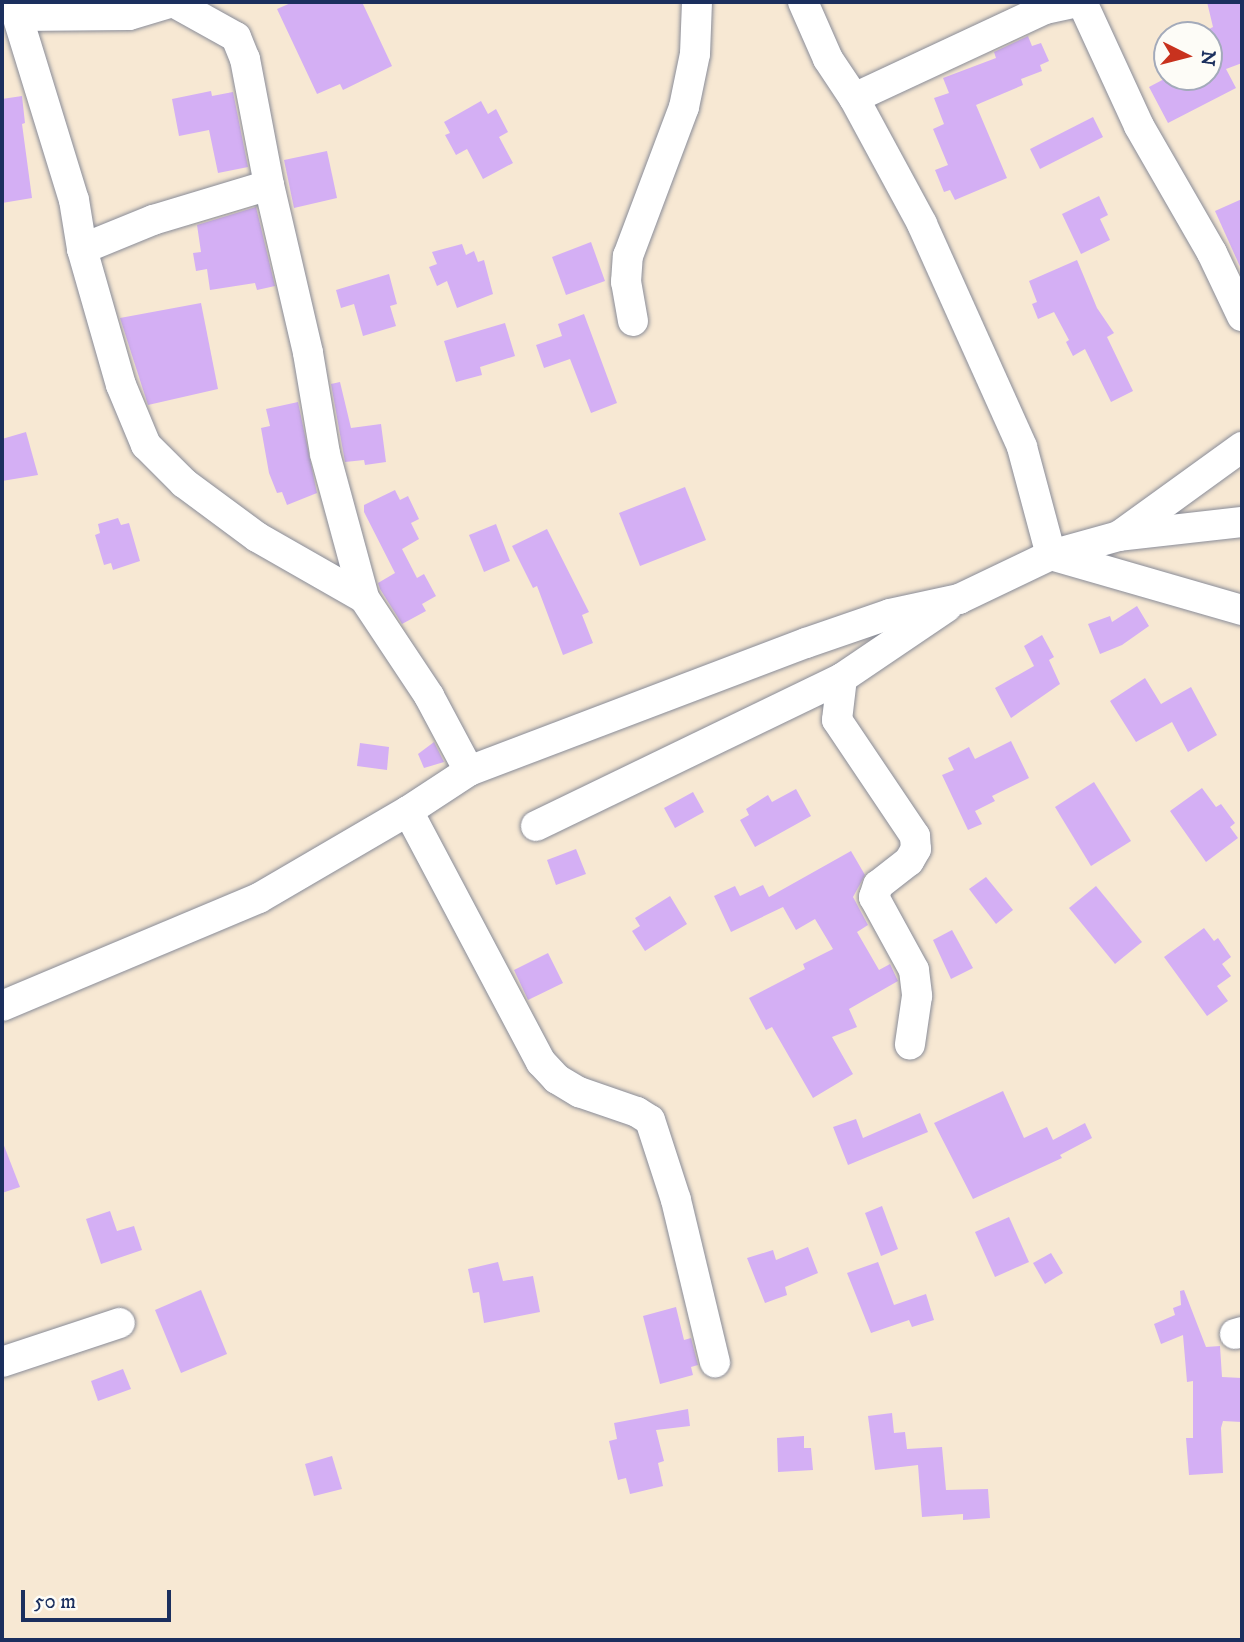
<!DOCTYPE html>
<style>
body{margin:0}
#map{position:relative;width:1244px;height:1642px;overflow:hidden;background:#f7e8d3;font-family:"IM FELL DW Pica",serif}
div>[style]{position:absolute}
.building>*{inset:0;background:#d4aff4}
.roads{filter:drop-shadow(0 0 2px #898c98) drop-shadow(0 0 2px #898c98)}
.minor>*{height:30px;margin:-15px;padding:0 15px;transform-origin:15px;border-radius:15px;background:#fff}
span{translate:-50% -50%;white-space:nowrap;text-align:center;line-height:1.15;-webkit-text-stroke:5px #fdfcf7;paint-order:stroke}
.frame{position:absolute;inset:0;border:4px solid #1b2f5e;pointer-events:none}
.north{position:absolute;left:1153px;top:21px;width:70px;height:70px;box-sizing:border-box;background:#fdfcf7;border:2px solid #a3aaba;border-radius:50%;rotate:96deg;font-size:19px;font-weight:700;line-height:28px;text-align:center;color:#1b2f5e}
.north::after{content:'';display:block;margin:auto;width:24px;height:32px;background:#c8321e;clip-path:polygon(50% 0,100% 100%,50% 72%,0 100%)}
.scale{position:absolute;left:21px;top:1590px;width:150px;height:32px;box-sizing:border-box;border:4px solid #1b2f5e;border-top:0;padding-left:9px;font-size:21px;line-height:24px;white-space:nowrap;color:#1b2f5e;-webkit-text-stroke:5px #fdfcf7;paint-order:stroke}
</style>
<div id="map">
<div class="building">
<div style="clip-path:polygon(293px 2px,362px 2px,392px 66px,343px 90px,340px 84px,317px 94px,277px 9px)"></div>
<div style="clip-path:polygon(1207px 2px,1242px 2px,1242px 63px,1226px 69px,1236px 88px,1168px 123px,1149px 87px,1168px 77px,1209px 77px,1209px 29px,1213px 27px)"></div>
<div style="clip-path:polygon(1028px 36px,1032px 46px,1041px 43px,1049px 61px,1040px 65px,1042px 71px,1021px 79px,1023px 85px,976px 105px,1007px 178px,955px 200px,950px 190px,944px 192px,935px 170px,948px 165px,933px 129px,944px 124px,934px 98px,949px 93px,943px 78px,996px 58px,994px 52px)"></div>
<div style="clip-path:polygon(211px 91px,212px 96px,233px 92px,248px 167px,218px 173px,209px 130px,179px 136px,172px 99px)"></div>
<div style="clip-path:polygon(22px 96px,25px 123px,22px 124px,32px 198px,2px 203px,2px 99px)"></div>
<div style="clip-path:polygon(481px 101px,488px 114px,496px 109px,508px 132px,499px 137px,513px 163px,483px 179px,467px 149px,456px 155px,445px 135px,450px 133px,444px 122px)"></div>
<div style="clip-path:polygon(1093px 117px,1103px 137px,1040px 169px,1030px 149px)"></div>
<div style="clip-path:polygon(327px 151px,337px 198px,294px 208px,284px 160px)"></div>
<div style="clip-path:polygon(1099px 196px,1108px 215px,1100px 219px,1110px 240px,1081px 254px,1062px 214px)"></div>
<div style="clip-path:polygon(1242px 199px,1242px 271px,1215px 211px)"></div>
<div style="clip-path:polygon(256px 207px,275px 286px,257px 290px,255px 283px,210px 290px,207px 269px,196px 271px,193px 253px,201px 252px,197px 225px)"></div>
<div style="clip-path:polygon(591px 242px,605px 281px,566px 295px,552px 257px)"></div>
<div style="clip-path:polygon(462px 244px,466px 255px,474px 251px,478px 262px,484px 260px,493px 294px,457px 308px,447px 281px,437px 286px,429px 267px,437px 264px,432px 252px)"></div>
<div style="clip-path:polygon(1077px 260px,1097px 308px,1114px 333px,1107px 337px,1133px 391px,1111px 402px,1085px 349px,1073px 356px,1066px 342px,1069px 340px,1054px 312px,1038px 319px,1032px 304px,1037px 302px,1029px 281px)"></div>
<div style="clip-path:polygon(389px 274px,397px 304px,390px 306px,396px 326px,363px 336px,354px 304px,341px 308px,336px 290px)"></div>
<div style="clip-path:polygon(201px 303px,218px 389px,148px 405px,120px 318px)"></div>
<div style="clip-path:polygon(584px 314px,617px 403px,591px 413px,570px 359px,544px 368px,536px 345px,562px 336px,558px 324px)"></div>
<div style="clip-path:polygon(505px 323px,515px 356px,480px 367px,482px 375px,456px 382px,444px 341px)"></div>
<div style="clip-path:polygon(340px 382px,351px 428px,381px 424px,386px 462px,365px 465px,364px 460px,345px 462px,331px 384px)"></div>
<div style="clip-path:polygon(298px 402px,317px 493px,287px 505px,282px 492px,277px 493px,269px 473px,261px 428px,270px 426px,266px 409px)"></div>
<div style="clip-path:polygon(26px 432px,38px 475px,2px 481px,2px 439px)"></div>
<div style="clip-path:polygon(685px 487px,706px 540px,640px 566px,619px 513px)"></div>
<div style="clip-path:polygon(395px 490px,400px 500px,408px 496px,419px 519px,411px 523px,419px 539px,402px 549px,417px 578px,424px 574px,436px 596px,422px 604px,426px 611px,402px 624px,380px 589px,378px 583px,395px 573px,364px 512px,364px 505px)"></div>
<div style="clip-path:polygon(118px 518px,121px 525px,129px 523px,140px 561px,113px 570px,111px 563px,104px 565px,95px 535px,100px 533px,98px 524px)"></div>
<div style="clip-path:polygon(496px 524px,510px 561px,484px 572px,469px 535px)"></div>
<div style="clip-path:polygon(547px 529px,589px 612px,582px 615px,593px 643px,563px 655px,537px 586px,533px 588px,512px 546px)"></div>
<div style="clip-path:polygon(1137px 606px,1149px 626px,1122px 645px,1100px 654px,1088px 624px,1110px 616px,1112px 622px)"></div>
<div style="clip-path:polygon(1042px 635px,1054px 657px,1049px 660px,1060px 684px,1011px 718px,995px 688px,1034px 666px,1024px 646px)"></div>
<div style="clip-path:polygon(1145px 678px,1161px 704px,1191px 687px,1217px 735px,1188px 752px,1172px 722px,1136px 742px,1110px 701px)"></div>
<div style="clip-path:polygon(1011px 741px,1029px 778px,992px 796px,995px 801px,975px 811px,982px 824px,968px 830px,942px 775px,954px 770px,948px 758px,969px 747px,975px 759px)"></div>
<div style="clip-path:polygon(434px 742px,444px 762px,424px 768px,418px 754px)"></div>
<div style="clip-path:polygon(360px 743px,389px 747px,387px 770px,357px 766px)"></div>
<div style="clip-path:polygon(1094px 782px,1131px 841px,1091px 866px,1055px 807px)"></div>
<div style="clip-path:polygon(1202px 788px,1216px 807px,1221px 804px,1235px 823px,1230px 827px,1238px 838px,1206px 862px,1170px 811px)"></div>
<div style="clip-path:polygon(796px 789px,811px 816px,755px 847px,740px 820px,749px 815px,746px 809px,768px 795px,772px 802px)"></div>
<div style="clip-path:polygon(693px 792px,704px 812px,675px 828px,664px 808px)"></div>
<div style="clip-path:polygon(576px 849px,586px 874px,556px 885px,547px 860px)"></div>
<div style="clip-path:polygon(851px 851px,865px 875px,853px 897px,868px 925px,857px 932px,879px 970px,890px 964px,898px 981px,849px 1009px,857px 1027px,832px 1037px,853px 1074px,813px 1098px,772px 1027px,766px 1030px,749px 998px,805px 969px,803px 964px,833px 949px,815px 919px,796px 930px,783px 907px,731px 932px,714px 896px,735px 886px,740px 896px,763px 885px,769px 897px)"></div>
<div style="clip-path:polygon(986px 877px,1013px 910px,996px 924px,969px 889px)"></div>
<div style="clip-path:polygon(1096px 886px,1142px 942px,1115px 964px,1069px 908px)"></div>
<div style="clip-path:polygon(670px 896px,687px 924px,645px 951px,632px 931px,640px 926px,635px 918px)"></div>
<div style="clip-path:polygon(1204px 928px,1214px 941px,1218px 938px,1231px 957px,1222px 964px,1231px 976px,1217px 986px,1228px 1001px,1207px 1016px,1164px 957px)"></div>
<div style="clip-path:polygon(952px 930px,973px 968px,951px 979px,933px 940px)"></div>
<div style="clip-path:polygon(548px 953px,563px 983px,528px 1000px,514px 970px)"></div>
<div style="clip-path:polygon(1003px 1091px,1024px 1138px,1047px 1127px,1053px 1140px,1085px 1123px,1092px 1138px,1060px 1155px,1062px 1158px,973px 1199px,934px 1123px)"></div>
<div style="clip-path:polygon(920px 1113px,928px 1132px,848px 1165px,833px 1127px,856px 1119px,863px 1138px)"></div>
<div style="clip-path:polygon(3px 1143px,20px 1187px,2px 1193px,2px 1144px)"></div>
<div style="clip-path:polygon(882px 1206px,898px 1249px,881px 1256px,865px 1213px)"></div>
<div style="clip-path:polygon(110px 1211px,117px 1231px,134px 1226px,142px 1250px,101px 1264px,86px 1219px)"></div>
<div style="clip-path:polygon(1009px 1217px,1029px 1262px,995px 1277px,975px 1232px)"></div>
<div style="clip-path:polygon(808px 1247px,818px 1273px,785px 1287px,787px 1295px,765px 1303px,747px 1258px,773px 1250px,776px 1260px)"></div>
<div style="clip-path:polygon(1051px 1253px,1063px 1273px,1045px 1284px,1033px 1263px)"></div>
<div style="clip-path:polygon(498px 1262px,503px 1281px,533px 1276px,540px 1312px,484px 1323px,479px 1292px,473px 1293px,468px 1269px)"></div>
<div style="clip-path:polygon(878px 1262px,894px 1305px,926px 1294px,934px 1320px,912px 1327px,909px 1320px,871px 1333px,847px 1273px)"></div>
<div style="clip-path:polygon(201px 1290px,227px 1354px,181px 1373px,155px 1310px)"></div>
<div style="clip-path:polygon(1184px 1290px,1206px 1347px,1220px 1346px,1222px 1377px,1242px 1378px,1242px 1422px,1223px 1421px,1221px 1428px,1223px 1473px,1189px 1475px,1186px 1438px,1193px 1438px,1193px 1381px,1187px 1382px,1183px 1335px,1161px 1344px,1154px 1324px,1175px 1315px,1173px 1308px,1181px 1305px,1180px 1291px)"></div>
<div style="clip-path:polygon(676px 1307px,684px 1340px,691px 1338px,698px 1365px,691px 1367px,693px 1375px,660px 1384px,643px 1316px)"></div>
<div style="clip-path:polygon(123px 1369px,131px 1389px,98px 1401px,91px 1381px)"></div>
<div style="clip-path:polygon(688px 1409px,690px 1426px,656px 1430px,664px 1461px,658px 1463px,663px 1486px,630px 1494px,626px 1478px,618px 1480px,609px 1441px,617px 1439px,614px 1423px)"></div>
<div style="clip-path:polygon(892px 1413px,894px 1433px,905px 1432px,907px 1449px,942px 1447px,946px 1490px,988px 1489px,990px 1518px,963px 1520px,963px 1514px,922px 1517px,918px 1465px,875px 1470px,868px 1416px)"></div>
<div style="clip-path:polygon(804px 1436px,804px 1448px,811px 1448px,813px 1470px,778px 1472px,777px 1438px)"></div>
<div style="clip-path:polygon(332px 1456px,342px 1489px,314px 1496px,305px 1464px)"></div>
</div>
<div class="roads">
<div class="minor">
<div style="left:13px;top:2px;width:207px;rotate:72.9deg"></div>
<div style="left:74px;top:200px;width:50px;rotate:80.7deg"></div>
<div style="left:82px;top:249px;width:141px;rotate:74deg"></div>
<div style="left:121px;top:385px;width:65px;rotate:67.4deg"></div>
<div style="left:146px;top:445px;width:54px;rotate:45deg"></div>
<div style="left:184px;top:483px;width:91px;rotate:36.5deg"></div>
<div style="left:257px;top:537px;width:123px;rotate:29.7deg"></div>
<div style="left:173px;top:2px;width:72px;rotate:29.1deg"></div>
<div style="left:236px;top:37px;width:24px;rotate:68deg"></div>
<div style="left:245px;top:59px;width:128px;rotate:79.2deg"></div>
<div style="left:269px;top:185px;width:172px;rotate:76.9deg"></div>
<div style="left:308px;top:353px;width:102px;rotate:80.4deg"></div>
<div style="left:325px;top:454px;width:149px;rotate:74.8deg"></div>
<div style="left:364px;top:598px;width:118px;rotate:56.4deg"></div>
<div style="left:429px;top:696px;width:85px;rotate:61.9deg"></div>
<div style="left:803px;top:2px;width:62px;rotate:66.3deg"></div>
<div style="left:828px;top:59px;width:47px;rotate:56.3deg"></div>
<div style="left:854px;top:98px;width:143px;rotate:61.6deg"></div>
<div style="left:922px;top:224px;width:244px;rotate:65.8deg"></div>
<div style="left:1022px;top:447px;width:112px;rotate:75deg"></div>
<div style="left:1082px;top:2px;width:136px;rotate:65.3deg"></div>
<div style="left:1139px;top:126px;width:146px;rotate:60.1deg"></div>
<div style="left:1212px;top:253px;width:70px;rotate:64.5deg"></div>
<div style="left:18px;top:16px;width:111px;rotate:-0.5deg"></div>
<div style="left:129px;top:15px;width:46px;rotate:-16.5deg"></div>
<div style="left:854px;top:98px;width:211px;rotate:-25deg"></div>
<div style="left:1045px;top:9px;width:33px;rotate:-12deg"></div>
<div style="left:82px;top:249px;width:77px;rotate:-22.2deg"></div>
<div style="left:153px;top:220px;width:121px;rotate:-16.8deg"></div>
<div style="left:633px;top:321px;width:40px;rotate:-100deg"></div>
<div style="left:626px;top:282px;width:26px;rotate:-86deg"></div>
<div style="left:628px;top:256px;width:159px;rotate:-69.4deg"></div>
<div style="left:684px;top:107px;width:54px;rotate:-78.3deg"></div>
<div style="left:695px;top:54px;width:52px;rotate:-87.8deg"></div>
<div style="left:1119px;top:536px;width:152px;rotate:-35.9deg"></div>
<div style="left:1051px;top:555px;width:199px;rotate:16.1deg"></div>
<div style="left:842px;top:678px;width:42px;rotate:96.8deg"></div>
<div style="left:837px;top:720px;width:140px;rotate:56.1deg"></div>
<div style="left:915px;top:836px;width:13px;rotate:86deg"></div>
<div style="left:916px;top:849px;width:14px;rotate:120deg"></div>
<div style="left:909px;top:861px;width:39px;rotate:142deg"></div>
<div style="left:878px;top:885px;width:13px;rotate:108deg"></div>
<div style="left:874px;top:897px;width:83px;rotate:61.3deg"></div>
<div style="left:914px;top:970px;width:26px;rotate:83deg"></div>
<div style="left:917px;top:996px;width:49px;rotate:98.3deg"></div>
<div style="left:408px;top:811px;width:284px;rotate:62.1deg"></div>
<div style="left:541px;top:1062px;width:23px;rotate:47deg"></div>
<div style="left:557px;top:1079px;width:26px;rotate:31deg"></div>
<div style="left:579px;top:1092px;width:61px;rotate:19deg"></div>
<div style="left:637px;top:1112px;width:15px;rotate:32deg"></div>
<div style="left:650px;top:1120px;width:84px;rotate:72deg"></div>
<div style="left:676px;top:1200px;width:167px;rotate:76.5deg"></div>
<div style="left:536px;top:826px;width:340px;rotate:-25.8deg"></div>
<div style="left:842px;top:678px;width:127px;rotate:-34.1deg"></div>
<div style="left:2px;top:1006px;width:279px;rotate:-22.8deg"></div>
<div style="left:259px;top:898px;width:173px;rotate:-30.3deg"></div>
<div style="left:408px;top:811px;width:73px;rotate:-33.3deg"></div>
<div style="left:469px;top:771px;width:360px;rotate:-20.8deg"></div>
<div style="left:806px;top:643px;width:89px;rotate:-19deg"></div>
<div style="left:890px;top:614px;width:71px;rotate:-12.3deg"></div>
<div style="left:959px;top:599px;width:102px;rotate:-25.6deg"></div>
<div style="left:1051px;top:555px;width:71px;rotate:-15.6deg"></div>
<div style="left:1119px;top:536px;width:124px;rotate:-6.5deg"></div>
<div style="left:1235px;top:1334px;width:7px;rotate:-16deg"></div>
<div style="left:2px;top:1362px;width:124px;rotate:-18.3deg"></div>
</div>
</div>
<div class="frame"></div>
<div class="north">N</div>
<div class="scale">50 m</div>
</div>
